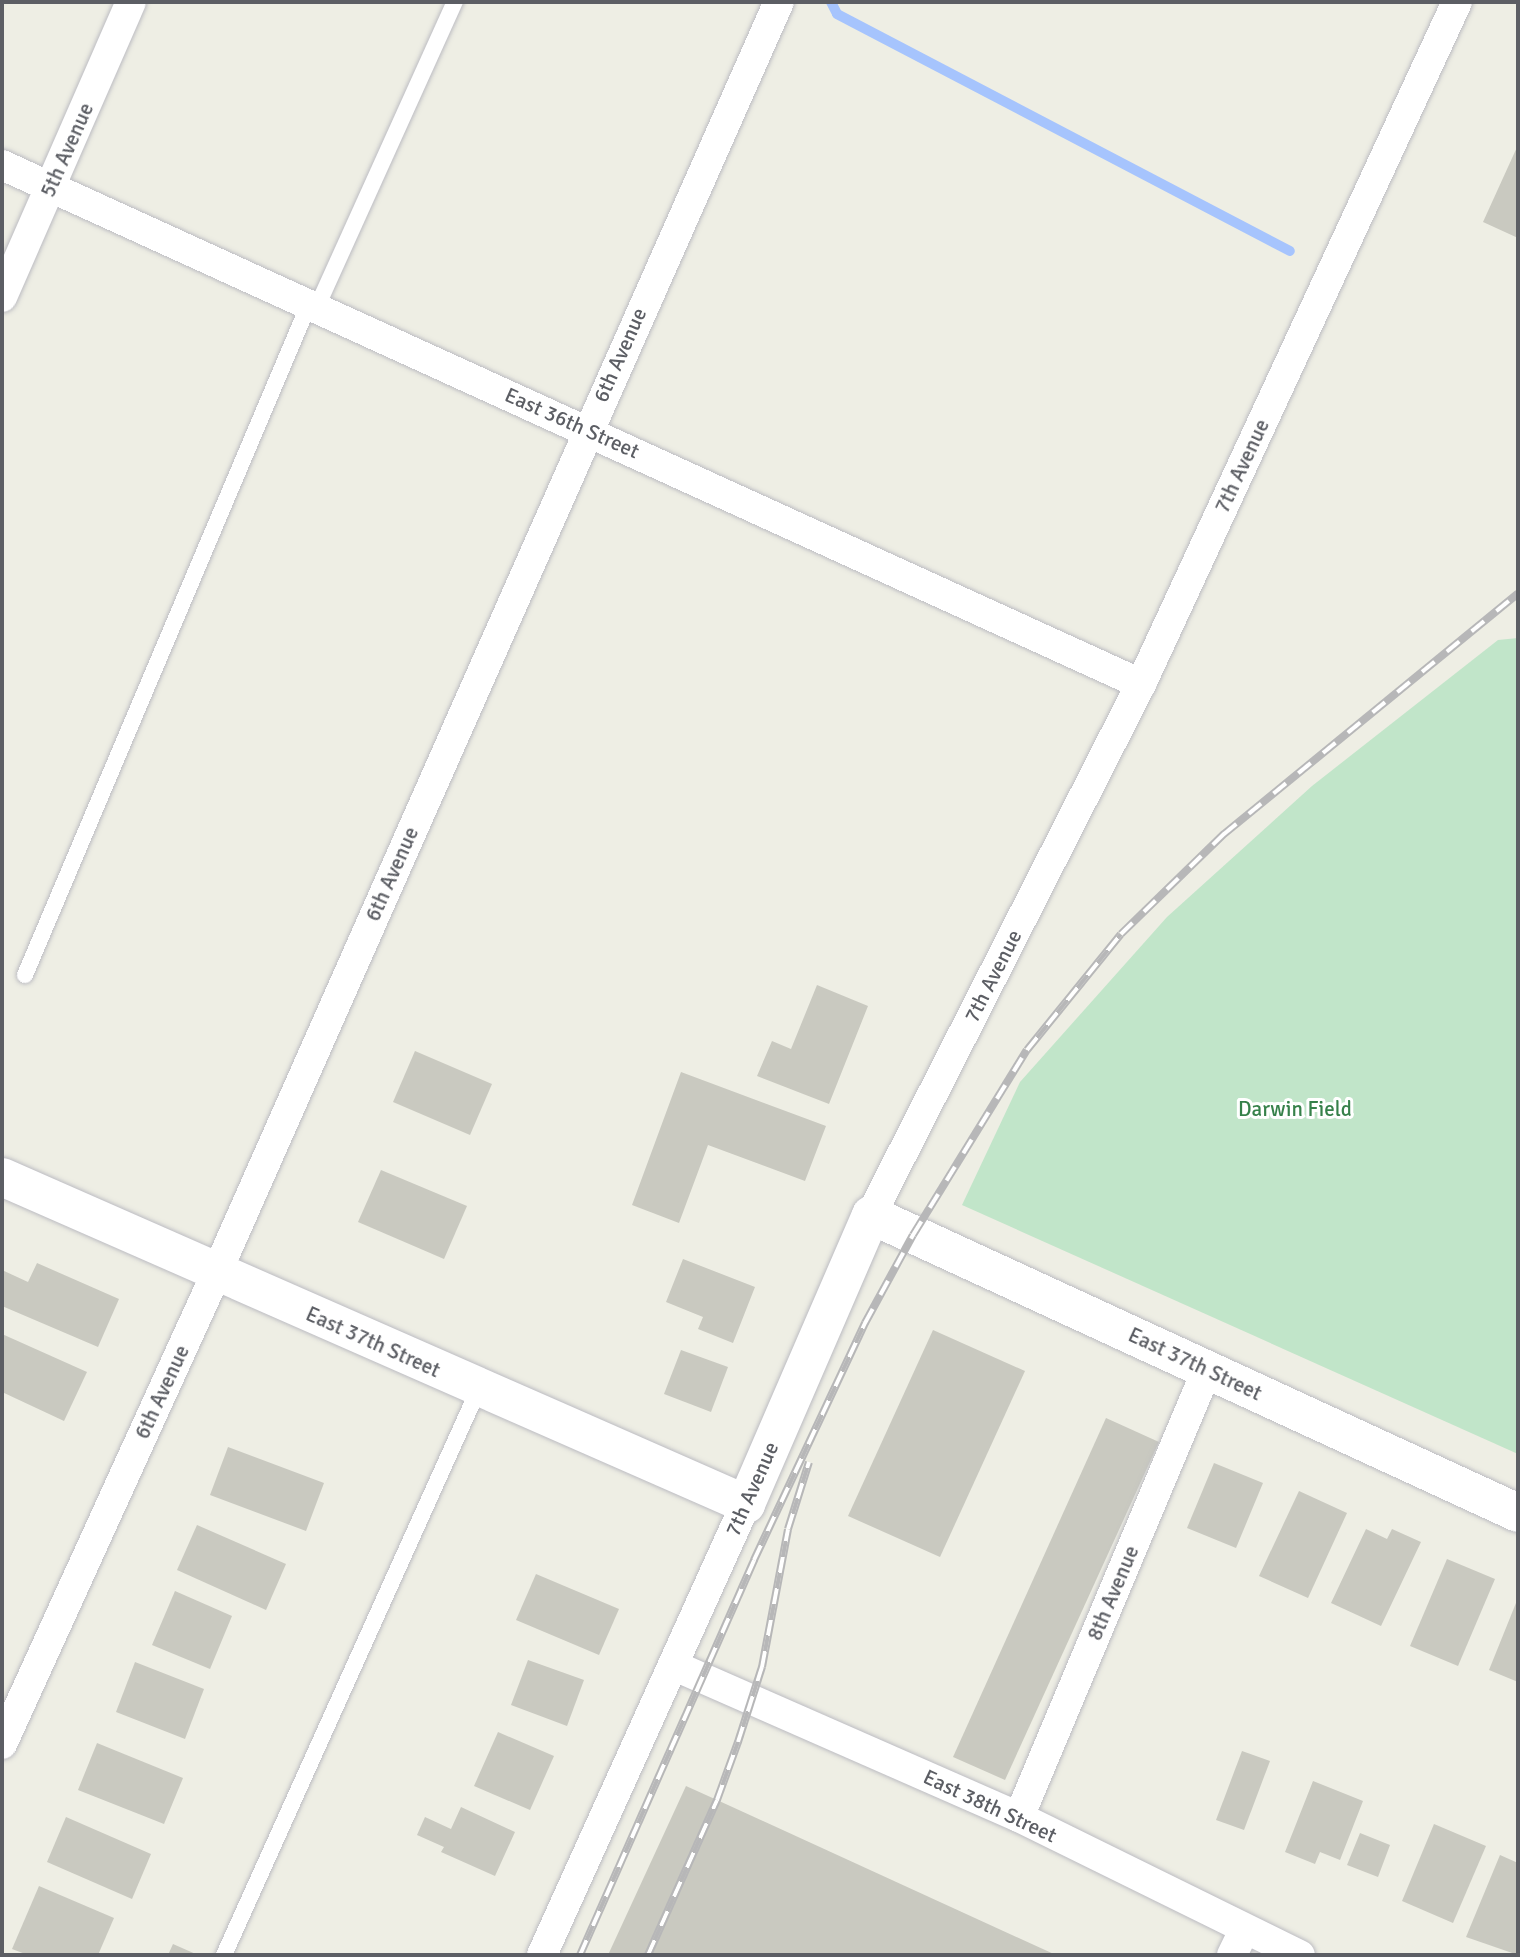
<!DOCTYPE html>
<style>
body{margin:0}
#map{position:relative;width:1520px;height:1957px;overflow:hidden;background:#eeeee4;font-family:Signika,sans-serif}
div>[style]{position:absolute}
.green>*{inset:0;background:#c1e5c9}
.stream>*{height:10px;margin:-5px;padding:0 5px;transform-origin:5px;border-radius:5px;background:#a6c4fd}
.building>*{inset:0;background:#c9c9c0}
.roads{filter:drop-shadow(0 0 2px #bcbcc2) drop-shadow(0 0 2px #bcbcc2)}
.service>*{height:16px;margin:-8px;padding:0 8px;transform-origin:8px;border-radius:8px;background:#fff}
.minor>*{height:30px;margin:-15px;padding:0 15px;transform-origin:15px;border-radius:15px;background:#fff}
.tertiary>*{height:38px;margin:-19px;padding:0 19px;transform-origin:19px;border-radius:19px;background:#fff}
.rail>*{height:8px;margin-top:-4px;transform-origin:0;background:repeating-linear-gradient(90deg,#fff 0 16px,#b7b7b8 0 32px);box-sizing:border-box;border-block:2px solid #b7b7b8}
span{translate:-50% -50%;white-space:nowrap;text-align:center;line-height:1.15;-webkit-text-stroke:6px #fff;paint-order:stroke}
.street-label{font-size:21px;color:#5c5e64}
.park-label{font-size:21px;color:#36814a}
.frame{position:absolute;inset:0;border:4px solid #5c5e64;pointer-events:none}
</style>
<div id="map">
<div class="green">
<div style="clip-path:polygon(1518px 638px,1518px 1454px,962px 1205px,1020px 1082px,1167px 917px,1312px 786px,1498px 640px)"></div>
</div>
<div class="stream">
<div style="left:831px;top:2px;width:13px;rotate:63deg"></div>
<div style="left:837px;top:14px;width:511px;rotate:27.62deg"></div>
</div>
<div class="building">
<div style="clip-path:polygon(1518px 145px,1518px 238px,1483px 222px)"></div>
<div style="clip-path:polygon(817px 985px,868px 1006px,829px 1104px,757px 1076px,772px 1041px,791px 1049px)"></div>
<div style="clip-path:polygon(415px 1051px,492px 1084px,470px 1135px,393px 1102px)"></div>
<div style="clip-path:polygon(681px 1072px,826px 1126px,805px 1181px,708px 1145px,679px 1223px,632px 1205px)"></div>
<div style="clip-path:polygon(381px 1170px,467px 1206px,444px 1259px,358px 1222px)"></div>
<div style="clip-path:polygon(683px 1259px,755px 1287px,733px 1343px,698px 1329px,703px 1317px,666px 1302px)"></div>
<div style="clip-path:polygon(37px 1263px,119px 1299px,98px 1347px,2px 1306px,2px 1270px,28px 1282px)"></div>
<div style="clip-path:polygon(933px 1330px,1025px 1371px,940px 1557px,848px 1516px)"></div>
<div style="clip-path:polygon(2px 1334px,87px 1372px,64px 1421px,2px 1392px)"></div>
<div style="clip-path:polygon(681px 1350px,728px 1367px,711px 1412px,664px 1394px)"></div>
<div style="clip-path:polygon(1106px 1418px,1159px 1442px,1005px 1780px,953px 1757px)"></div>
<div style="clip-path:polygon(228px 1447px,324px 1483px,306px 1531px,210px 1495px)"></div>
<div style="clip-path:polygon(1214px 1463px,1263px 1483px,1236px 1548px,1187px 1528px)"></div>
<div style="clip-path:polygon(1299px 1491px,1347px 1513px,1308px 1598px,1259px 1576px)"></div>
<div style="clip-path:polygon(197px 1525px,286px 1564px,266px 1610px,177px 1570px)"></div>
<div style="clip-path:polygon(1366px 1529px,1387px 1539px,1392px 1529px,1421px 1542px,1381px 1626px,1331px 1603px)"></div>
<div style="clip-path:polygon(1447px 1559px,1495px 1579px,1458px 1666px,1410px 1646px)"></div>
<div style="clip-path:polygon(536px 1574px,619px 1609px,599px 1655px,516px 1620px)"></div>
<div style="clip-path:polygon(175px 1591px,232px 1616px,210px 1669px,152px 1645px)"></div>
<div style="clip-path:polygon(1518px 1598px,1518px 1682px,1489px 1670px)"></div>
<div style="clip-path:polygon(528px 1660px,584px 1680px,567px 1726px,511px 1705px)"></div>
<div style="clip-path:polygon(135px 1662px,204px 1689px,185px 1739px,116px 1712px)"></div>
<div style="clip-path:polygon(498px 1732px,554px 1756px,530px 1810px,474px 1786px)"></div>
<div style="clip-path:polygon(97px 1743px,183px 1778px,164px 1824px,78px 1790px)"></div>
<div style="clip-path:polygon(1242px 1751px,1270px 1761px,1244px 1830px,1216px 1820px)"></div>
<div style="clip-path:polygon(1313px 1781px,1363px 1801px,1340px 1860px,1320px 1852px,1315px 1864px,1285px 1852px)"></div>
<div style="clip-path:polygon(686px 1786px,717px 1800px,1056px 1955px,608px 1955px)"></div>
<div style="clip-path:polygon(461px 1807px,515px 1832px,495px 1876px,441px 1852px,444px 1847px,417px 1835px,425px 1817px,451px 1829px)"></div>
<div style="clip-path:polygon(66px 1817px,151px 1854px,132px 1899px,47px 1862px)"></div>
<div style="clip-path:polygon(1434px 1824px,1486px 1846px,1453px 1923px,1402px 1901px)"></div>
<div style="clip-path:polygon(1360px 1833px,1390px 1845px,1378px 1877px,1347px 1865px)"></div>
<div style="clip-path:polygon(1500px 1855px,1518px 1863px,1518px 1955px,1466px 1937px)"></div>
<div style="clip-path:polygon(39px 1886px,114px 1918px,98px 1955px,28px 1955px,12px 1949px)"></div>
<div style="clip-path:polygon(173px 1944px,198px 1955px,168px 1955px)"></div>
</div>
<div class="roads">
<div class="service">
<div style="left:317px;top:307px;width:335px;rotate:-65.7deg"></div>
<div style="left:25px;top:975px;width:729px;rotate:-67.06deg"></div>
<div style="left:224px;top:1955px;width:622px;rotate:-65.78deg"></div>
</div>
<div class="minor">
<div style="left:2px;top:165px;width:1252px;rotate:24.5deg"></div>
<div style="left:2px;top:297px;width:322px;rotate:-66.4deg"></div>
<div style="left:871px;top:1215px;width:596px;rotate:-63.05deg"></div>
<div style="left:1141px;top:684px;width:752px;rotate:-65.14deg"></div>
<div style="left:675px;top:1666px;width:376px;rotate:23.7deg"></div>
<div style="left:1019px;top:1817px;width:313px;rotate:26.2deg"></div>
<div style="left:2px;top:1744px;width:516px;rotate:-65.52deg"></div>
<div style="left:216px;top:1274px;width:1391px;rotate:-66.13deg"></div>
<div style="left:1019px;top:1817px;width:486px;rotate:-67.2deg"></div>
<div style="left:542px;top:1955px;width:495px;rotate:-65.7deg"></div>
<div style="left:1232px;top:1955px;width:28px;rotate:-64deg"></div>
</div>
<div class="tertiary">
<div style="left:2px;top:1177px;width:813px;rotate:23.73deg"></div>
<div style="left:746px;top:1504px;width:315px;rotate:-66.6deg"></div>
<div style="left:871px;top:1215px;width:712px;rotate:24.73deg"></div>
</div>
</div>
<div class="rail">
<div style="left:580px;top:1955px;width:432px;rotate:-66.2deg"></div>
<div style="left:754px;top:1560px;width:262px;rotate:-64.9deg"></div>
<div style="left:865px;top:1323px;width:100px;rotate:-61.4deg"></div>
<div style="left:913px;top:1235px;width:217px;rotate:-58.4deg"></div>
<div style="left:1027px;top:1050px;width:149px;rotate:-51deg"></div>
<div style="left:1121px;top:934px;width:144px;rotate:-44.2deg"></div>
<div style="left:1224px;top:834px;width:380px;rotate:-39.3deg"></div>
<div style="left:648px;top:1955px;width:170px;rotate:-66deg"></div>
<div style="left:717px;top:1800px;width:62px;rotate:-70.1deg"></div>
<div style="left:738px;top:1742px;width:79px;rotate:-72.3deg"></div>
<div style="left:762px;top:1667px;width:140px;rotate:-79.3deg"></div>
<div style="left:788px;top:1529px;width:70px;rotate:-72.6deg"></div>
</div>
<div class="street-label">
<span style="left:67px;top:150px;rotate:-66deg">5th Avenue</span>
<span style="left:620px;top:355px;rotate:-66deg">6th Avenue</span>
<span style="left:572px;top:423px;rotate:24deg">East 36th Street</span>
<span style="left:1242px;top:466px;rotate:-65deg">7th Avenue</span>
<span style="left:392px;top:874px;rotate:-66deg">6th Avenue</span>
<span style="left:993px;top:976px;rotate:-63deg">7th Avenue</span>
<span style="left:373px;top:1342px;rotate:24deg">East 37th Street</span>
<span style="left:1195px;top:1364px;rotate:25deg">East 37th Street</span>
<span style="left:162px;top:1392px;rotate:-65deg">6th Avenue</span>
<span style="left:752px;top:1489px;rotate:-66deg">7th Avenue</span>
<span style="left:1113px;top:1593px;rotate:-67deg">8th Avenue</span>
<span style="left:990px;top:1806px;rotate:25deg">East 38th Street</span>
</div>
<div class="park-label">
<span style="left:1295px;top:1109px">Darwin Field</span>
</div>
<div class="frame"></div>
</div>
